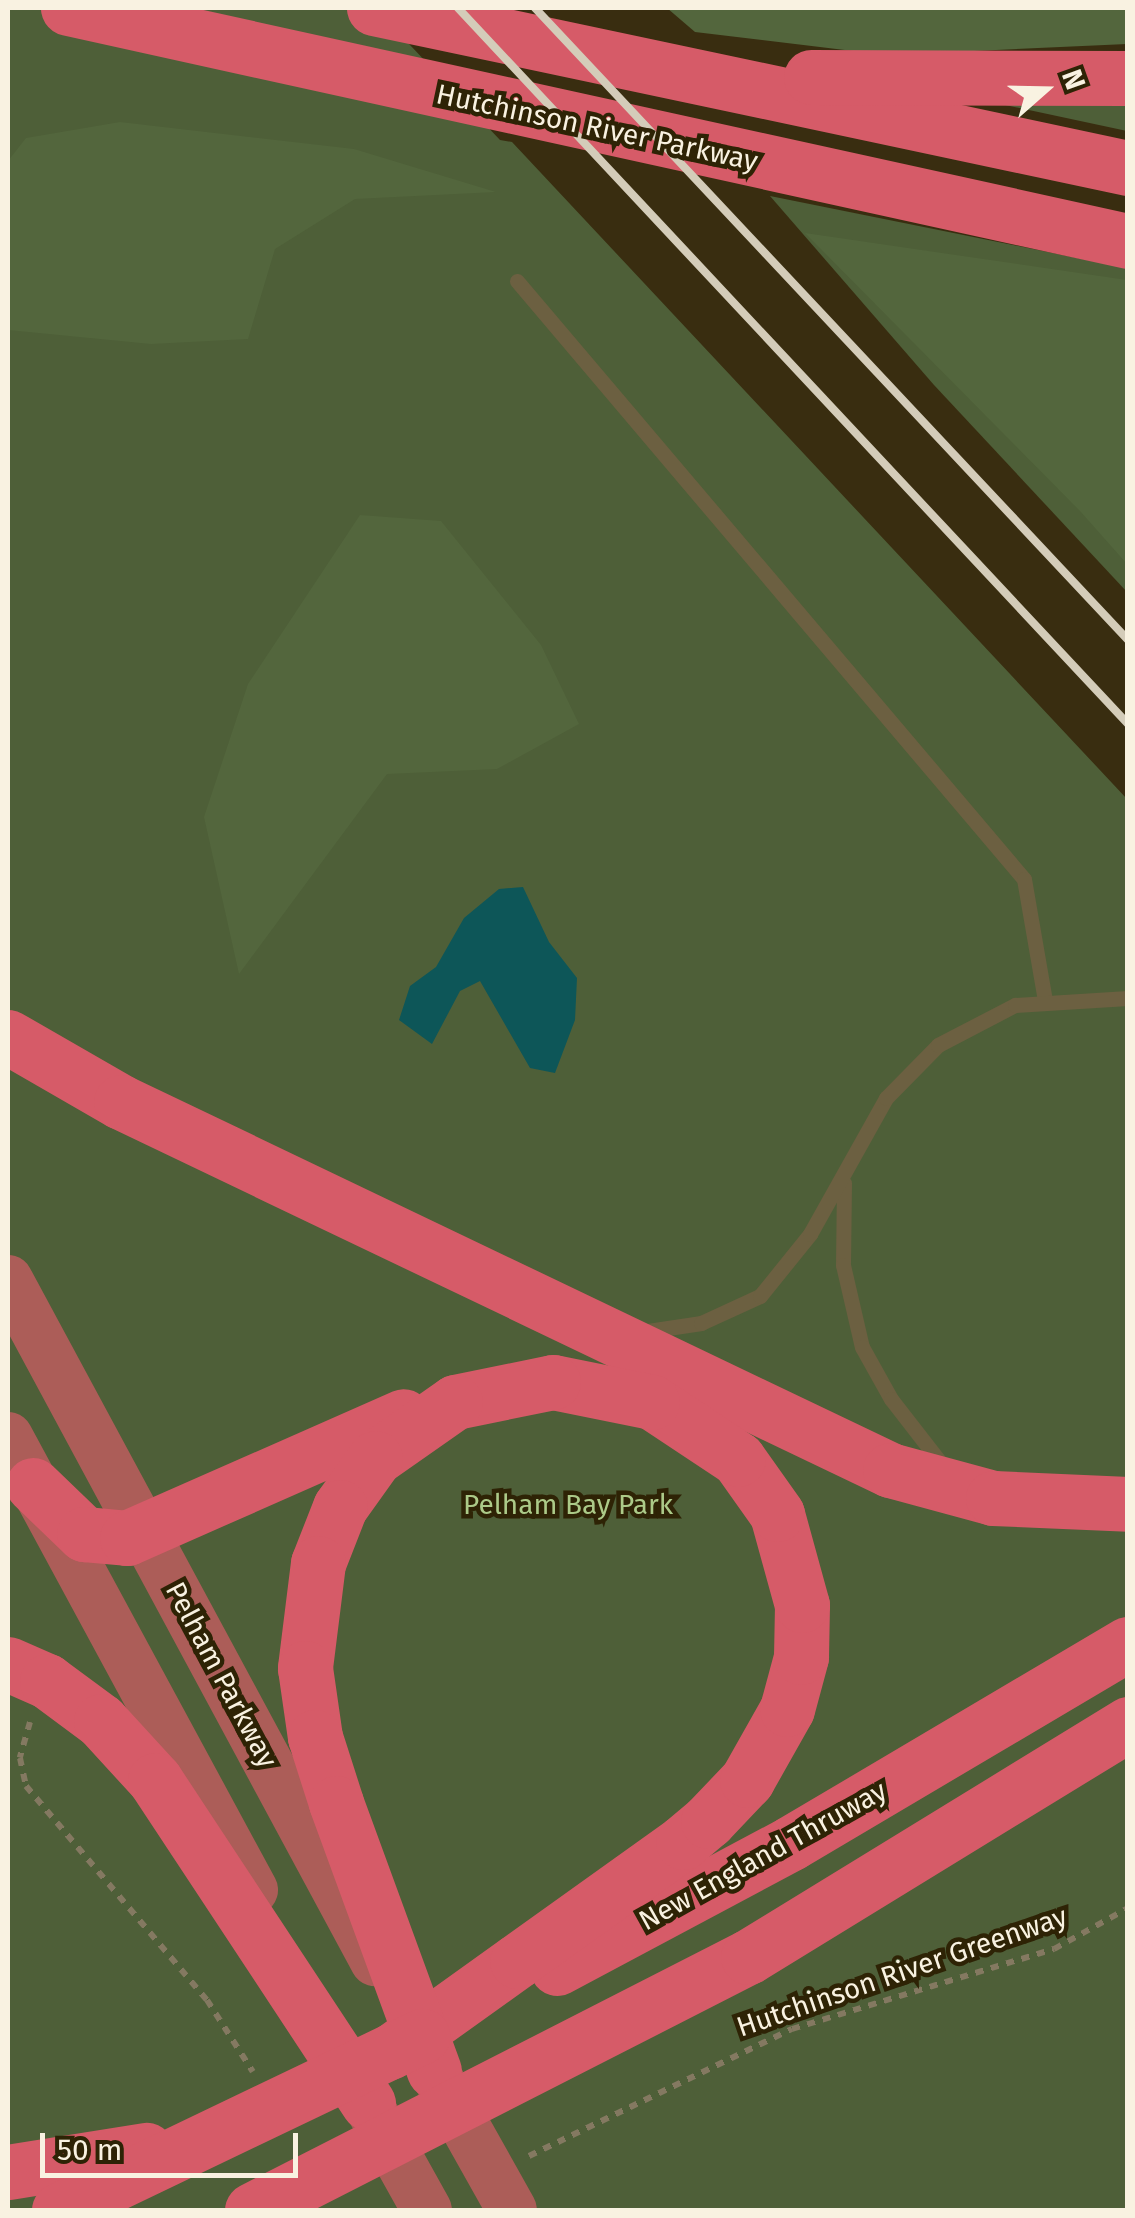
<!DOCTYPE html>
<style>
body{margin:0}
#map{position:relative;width:1135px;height:2218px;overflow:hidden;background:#392d10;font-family:"Fira Sans",sans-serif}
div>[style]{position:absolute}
.green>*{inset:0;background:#4e5f38}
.forest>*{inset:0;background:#53663d}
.water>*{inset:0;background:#0d5658}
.path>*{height:6px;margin-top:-3px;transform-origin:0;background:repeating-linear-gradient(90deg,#847961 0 8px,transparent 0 16px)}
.lane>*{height:15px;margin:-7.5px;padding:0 7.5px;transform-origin:7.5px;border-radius:7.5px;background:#6c6041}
.primary>*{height:50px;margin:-25px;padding:0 25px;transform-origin:25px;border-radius:25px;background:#ac5d58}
.highway>*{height:55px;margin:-27.5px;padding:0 27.5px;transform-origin:27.5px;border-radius:27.5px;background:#d65b68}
.rail>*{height:8px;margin:-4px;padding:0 4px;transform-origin:4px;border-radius:4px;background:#d4ccb9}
span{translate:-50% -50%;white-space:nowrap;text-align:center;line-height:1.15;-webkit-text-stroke:9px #2e2305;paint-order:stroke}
.street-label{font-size:28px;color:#f9f2e1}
.park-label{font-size:28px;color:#acca88}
.frame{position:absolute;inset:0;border:10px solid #f9f2e1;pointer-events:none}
.north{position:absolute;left:995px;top:40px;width:100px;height:100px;-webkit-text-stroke:8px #2e2305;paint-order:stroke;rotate:70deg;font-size:28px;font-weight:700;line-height:40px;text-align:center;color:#f9f2e1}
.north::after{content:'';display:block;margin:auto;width:35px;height:45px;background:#f9f2e1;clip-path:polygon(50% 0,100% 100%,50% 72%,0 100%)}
.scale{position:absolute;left:40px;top:2133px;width:258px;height:45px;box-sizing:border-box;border:5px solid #f9f2e1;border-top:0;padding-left:12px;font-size:30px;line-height:35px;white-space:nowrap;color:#f9f2e1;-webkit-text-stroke:8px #2e2305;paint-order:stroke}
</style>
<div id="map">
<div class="green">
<div style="clip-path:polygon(8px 8px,375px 8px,500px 140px,512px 142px,1127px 799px,1127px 2210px,8px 2210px)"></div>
<div style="clip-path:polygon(1127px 89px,1127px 131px,940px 91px)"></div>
<div style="clip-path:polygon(770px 196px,1127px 268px,1127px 592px,934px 385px)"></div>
</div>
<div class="forest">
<div style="clip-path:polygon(667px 8px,1127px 8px,1127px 44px,886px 55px,695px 32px)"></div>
<div style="clip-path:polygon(120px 122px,354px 149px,496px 192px,355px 199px,275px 249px,248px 339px,151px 344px,8px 330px,8px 161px,26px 138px)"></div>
<div style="clip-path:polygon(805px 233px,1127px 280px,1127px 564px,1080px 511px)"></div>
<div style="clip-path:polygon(360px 515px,441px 521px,541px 645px,579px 724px,497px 769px,387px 774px,239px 974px,204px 817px,248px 684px)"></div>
</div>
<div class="water">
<div style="clip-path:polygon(523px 887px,549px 942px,577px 978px,575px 1020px,555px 1073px,530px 1068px,480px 981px,460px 991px,432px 1044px,399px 1020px,410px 986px,436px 967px,464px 918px,499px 889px)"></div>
</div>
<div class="path">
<div style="left:30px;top:1722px;width:37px;rotate:106deg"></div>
<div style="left:20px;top:1758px;width:29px;rotate:78deg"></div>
<div style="left:26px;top:1786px;width:280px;rotate:49.8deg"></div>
<div style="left:207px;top:2000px;width:85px;rotate:57.4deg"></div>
<div style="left:529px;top:2156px;width:292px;rotate:-25.8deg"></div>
<div style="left:792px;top:2029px;width:274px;rotate:-17deg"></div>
<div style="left:1054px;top:1949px;width:85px;rotate:-29deg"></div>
</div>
<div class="lane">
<div style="left:517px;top:281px;width:784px;rotate:49.71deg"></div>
<div style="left:1024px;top:879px;width:124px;rotate:80.2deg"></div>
<div style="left:844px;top:1183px;width:82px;rotate:90.7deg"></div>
<div style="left:843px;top:1265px;width:84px;rotate:77deg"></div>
<div style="left:862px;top:1347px;width:60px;rotate:60.9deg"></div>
<div style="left:891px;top:1399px;width:85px;rotate:52.2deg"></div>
<div style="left:641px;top:1332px;width:61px;rotate:-8.5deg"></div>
<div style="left:701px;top:1323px;width:65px;rotate:-24.6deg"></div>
<div style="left:760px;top:1296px;width:80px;rotate:-51.1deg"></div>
<div style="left:810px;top:1234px;width:156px;rotate:-60.8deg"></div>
<div style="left:886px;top:1098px;width:74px;rotate:-45.5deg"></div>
<div style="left:938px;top:1045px;width:87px;rotate:-27.5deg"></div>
<div style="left:1015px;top:1005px;width:113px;rotate:-3.5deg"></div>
</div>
<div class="primary">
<div style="left:8px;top:1280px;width:774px;rotate:61.68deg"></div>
<div style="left:8px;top:1437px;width:515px;rotate:61.59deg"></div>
<div style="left:434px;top:2071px;width:159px;rotate:60.7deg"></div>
<div style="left:369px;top:2106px;width:119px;rotate:60.9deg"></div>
</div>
<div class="highway">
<div style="left:68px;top:8px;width:1085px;rotate:12.4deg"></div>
<div style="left:374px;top:8px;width:771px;rotate:11.98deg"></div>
<div style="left:811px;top:77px;width:317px;rotate:0.2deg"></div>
<div style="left:8px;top:1037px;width:130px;rotate:29.9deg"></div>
<div style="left:121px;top:1102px;width:853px;rotate:25.57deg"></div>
<div style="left:890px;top:1470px;width:107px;rotate:15.2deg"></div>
<div style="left:993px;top:1498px;width:135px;rotate:2.5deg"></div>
<div style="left:33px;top:1485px;width:71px;rotate:43.9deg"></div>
<div style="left:84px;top:1534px;width:43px;rotate:5.3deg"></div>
<div style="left:127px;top:1538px;width:302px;rotate:-23.8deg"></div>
<div style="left:8px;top:1664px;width:43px;rotate:23.6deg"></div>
<div style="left:47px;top:1681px;width:67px;rotate:36.5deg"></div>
<div style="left:101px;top:1721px;width:80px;rotate:47.5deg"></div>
<div style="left:155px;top:1780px;width:387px;rotate:56.6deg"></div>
<div style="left:557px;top:1968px;width:265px;rotate:-28.1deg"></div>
<div style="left:791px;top:1843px;width:391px;rotate:-30.6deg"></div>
<div style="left:390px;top:2052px;width:156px;rotate:-35.6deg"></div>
<div style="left:517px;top:1961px;width:204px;rotate:-35.6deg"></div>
<div style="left:683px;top:1842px;width:33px;rotate:-40deg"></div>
<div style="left:708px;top:1821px;width:57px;rotate:-46.4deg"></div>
<div style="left:747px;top:1780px;width:81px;rotate:-60.6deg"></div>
<div style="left:787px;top:1709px;width:54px;rotate:-74.9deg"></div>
<div style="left:801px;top:1657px;width:52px;rotate:-88.9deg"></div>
<div style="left:802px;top:1605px;width:94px;rotate:-105.4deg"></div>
<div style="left:777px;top:1514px;width:67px;rotate:-125.3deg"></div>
<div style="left:738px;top:1459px;width:103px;rotate:-146.5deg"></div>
<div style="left:652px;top:1402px;width:101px;rotate:-168.6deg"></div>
<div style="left:553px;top:1382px;width:100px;rotate:168.5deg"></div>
<div style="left:455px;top:1402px;width:98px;rotate:145deg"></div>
<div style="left:375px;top:1458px;width:60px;rotate:125.5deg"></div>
<div style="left:340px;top:1507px;width:60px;rotate:111.4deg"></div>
<div style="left:318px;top:1563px;width:106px;rotate:97.1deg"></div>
<div style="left:305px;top:1668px;width:70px;rotate:81.8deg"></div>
<div style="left:315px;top:1737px;width:69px;rotate:72.3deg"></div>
<div style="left:336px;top:1803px;width:285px;rotate:69.9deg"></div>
<div style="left:8px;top:2172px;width:140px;rotate:-9.1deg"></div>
<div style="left:59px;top:2210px;width:403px;rotate:-25.6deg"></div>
<div style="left:252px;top:2210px;width:557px;rotate:-27.03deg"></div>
<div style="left:748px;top:1957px;width:446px;rotate:-31.5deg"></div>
</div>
<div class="rail">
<div style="left:458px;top:8px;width:981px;rotate:46.9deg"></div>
<div style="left:535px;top:8px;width:867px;rotate:46.82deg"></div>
</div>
<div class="street-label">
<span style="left:597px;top:128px;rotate:12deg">Hutchinson River Parkway</span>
<span style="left:221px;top:1675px;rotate:62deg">Pelham Parkway</span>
<span style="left:763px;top:1856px;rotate:-29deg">New England Thruway</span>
<span style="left:902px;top:1972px;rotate:-19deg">Hutchinson River Greenway</span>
</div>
<div class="park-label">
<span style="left:568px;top:1505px">Pelham Bay Park</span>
</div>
<div class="frame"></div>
<div class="north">N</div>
<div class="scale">50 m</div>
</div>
